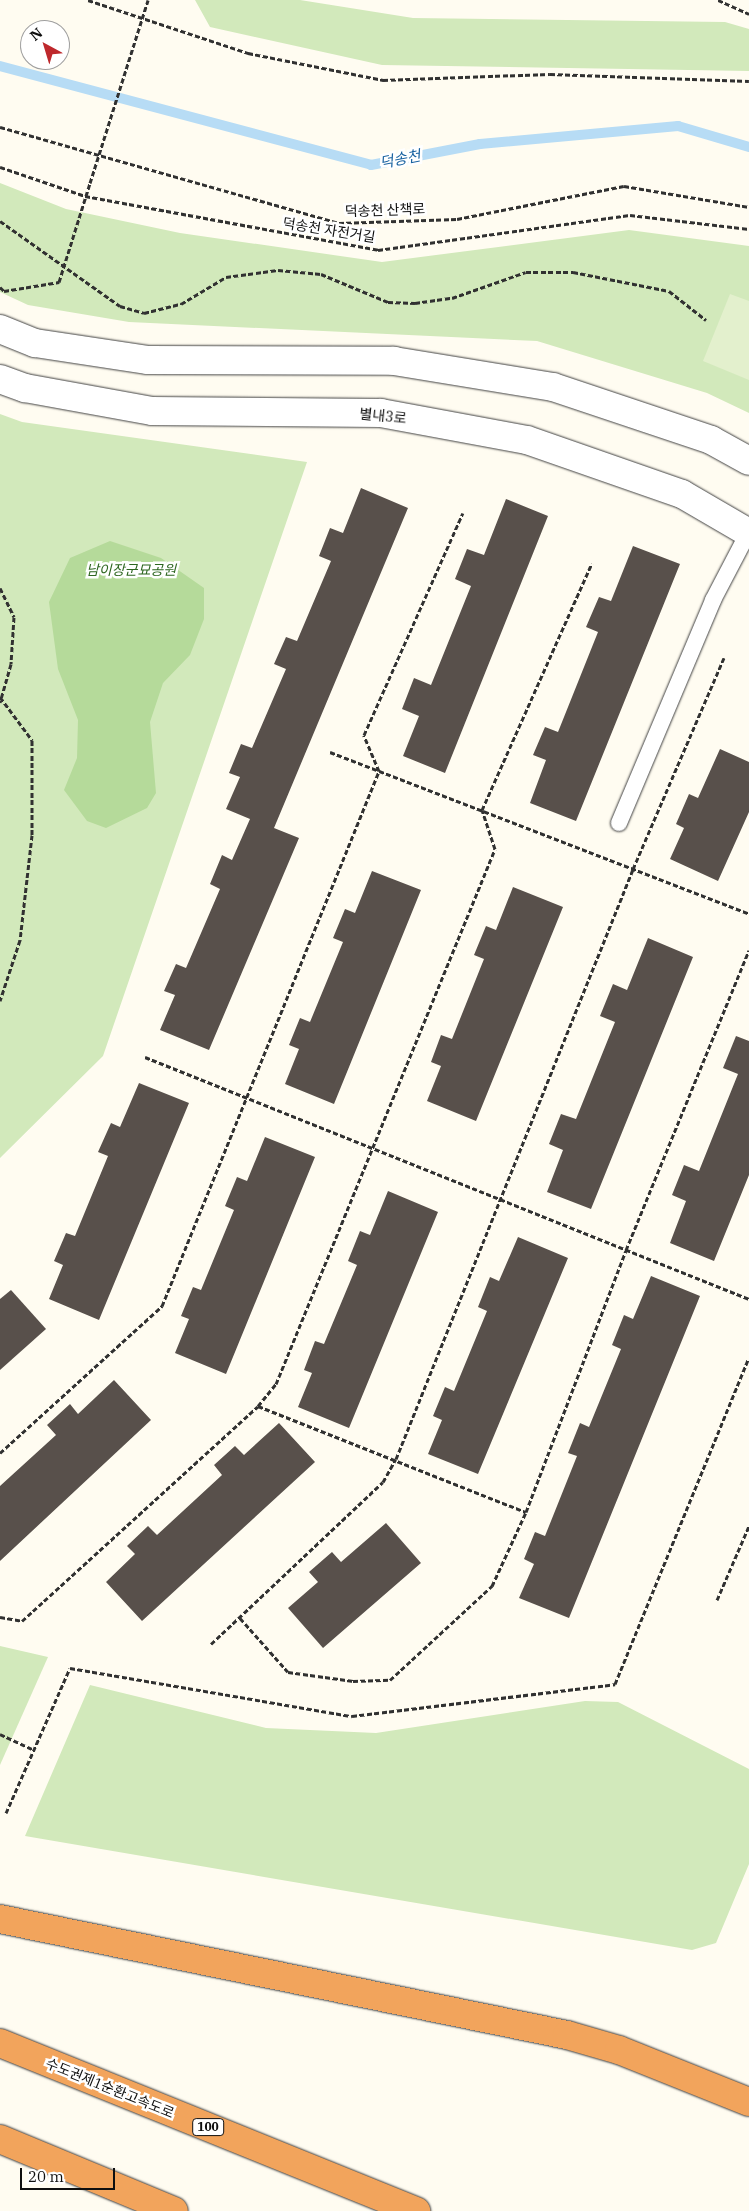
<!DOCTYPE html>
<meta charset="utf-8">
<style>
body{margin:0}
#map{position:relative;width:749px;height:2211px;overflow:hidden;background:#fffcf1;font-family:"IBM Plex Serif","Noto Sans KR",serif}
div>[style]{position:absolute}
.green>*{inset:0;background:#d2e9bb}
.forest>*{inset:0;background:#b5da9a}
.pitch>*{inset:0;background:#e3f0cd}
.stream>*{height:10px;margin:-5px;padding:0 5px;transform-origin:5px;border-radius:5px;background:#b7dcf5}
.building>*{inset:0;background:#58504b}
.path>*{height:3px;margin-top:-1.5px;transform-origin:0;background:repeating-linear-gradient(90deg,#313131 0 5px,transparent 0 7.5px)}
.roads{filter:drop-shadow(0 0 1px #424242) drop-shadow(0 0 1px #424242)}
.service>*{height:16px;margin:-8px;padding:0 8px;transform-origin:8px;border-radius:8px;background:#fff}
.minor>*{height:28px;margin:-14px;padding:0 14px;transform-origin:14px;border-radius:14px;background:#fff}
.motorway>*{height:28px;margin:-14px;padding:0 14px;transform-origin:14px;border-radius:14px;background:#f2a45c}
.path-bridge>*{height:3px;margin-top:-1.5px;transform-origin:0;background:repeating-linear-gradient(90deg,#313131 0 5px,transparent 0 7.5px)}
span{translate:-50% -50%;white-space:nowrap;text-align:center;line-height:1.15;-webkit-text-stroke:5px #fff;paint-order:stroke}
.shield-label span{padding:1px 4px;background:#fff;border:1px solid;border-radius:4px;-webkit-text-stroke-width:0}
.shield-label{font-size:12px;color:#0f0f0f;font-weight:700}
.street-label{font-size:14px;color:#0f0f0f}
.park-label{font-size:14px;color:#2d6620;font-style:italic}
.water-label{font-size:15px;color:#1962a0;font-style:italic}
.north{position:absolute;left:20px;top:20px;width:50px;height:50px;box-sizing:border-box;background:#fff;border:1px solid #9f9f9f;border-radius:50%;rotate:321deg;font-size:14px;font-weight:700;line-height:20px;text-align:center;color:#0f0f0f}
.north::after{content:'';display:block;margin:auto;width:18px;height:22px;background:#be282c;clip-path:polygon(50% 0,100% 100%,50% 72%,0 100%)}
.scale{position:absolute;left:20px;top:2168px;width:95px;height:22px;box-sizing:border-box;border:2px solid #0f0f0f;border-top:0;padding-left:6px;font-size:15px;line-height:18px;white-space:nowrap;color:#0f0f0f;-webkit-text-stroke:4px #fff;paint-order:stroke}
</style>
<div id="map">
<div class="green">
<div style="clip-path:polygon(195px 0,300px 0,413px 18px,725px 22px,749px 29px,749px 71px,382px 65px,210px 27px)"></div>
<div style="clip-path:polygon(0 183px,66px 209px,180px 233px,382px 262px,629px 230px,749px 246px,749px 413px,707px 393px,537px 341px,129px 322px,28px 305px,0 292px)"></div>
<div style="clip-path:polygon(0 414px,22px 422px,307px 462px,103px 1056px,0 1158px)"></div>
<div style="clip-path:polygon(0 1646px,48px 1657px,0 1765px)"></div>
<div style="clip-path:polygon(90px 1685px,266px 1728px,376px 1733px,585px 1701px,618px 1702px,749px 1769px,749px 1864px,716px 1943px,692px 1950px,25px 1836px)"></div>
</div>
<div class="forest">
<div style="clip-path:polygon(110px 541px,161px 558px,204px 588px,204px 619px,190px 655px,163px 683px,150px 722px,156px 793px,147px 808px,106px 828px,87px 821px,64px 790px,77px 758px,78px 720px,58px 669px,49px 602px,70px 558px)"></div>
</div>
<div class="pitch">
<div style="clip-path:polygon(730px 294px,749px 301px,749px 380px,703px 361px)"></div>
</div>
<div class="stream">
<div style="left:0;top:66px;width:384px;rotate:14.9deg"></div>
<div style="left:371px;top:165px;width:111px;rotate:-10.9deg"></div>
<div style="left:480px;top:144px;width:199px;rotate:-5.2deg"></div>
<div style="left:678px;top:126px;width:74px;rotate:16.5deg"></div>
</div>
<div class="building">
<div style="clip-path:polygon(361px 488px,408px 508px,274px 828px,299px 838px,209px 1050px,160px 1030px,175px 995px,164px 991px,176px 964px,186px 968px,220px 889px,210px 884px,222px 855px,232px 860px,250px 819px,226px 809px,240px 777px,229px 773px,241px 744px,252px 748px,286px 669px,274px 664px,286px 637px,297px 641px,331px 561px,319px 556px,330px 528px,343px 533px)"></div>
<div style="clip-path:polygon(506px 499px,548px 516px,445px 773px,403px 756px,419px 716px,402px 709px,414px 678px,431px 685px,471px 586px,455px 579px,467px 549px,484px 555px)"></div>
<div style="clip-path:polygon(633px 546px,680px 564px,576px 821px,530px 803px,546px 760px,533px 755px,545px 727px,558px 732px,598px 632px,586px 627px,599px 597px,611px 601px)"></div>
<div style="clip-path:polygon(720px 749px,749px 762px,749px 812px,718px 881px,670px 859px,684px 828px,676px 824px,689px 794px,698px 798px)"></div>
<div style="clip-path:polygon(372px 871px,421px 890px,334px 1104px,285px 1084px,299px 1049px,289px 1045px,300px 1018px,310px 1022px,343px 942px,333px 938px,345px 909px,355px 913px)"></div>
<div style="clip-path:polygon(513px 887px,563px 907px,476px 1121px,427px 1101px,441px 1066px,431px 1062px,441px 1035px,452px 1039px,484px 959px,474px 955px,486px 926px,496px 930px)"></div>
<div style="clip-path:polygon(648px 938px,693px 957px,591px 1209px,547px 1192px,563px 1150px,549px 1144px,561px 1114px,576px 1119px,615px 1022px,600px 1016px,613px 984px,627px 990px)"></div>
<div style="clip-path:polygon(736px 1036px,749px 1041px,749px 1175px,714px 1261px,670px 1243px,686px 1201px,672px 1195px,684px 1165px,699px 1171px,738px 1074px,723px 1068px)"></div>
<div style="clip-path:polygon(139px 1083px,189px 1103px,99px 1320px,49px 1299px,63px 1265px,54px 1261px,66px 1233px,75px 1236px,108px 1156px,98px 1152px,111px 1123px,120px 1127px)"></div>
<div style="clip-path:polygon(265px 1137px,315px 1157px,226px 1374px,175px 1353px,189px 1319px,181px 1316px,193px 1287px,201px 1290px,234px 1210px,225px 1206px,237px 1177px,247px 1181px)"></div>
<div style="clip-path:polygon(388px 1191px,438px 1212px,349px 1428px,298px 1407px,312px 1373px,304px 1370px,315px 1341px,324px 1344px,357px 1265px,348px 1261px,360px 1231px,370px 1235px)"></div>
<div style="clip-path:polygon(518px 1237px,568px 1258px,478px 1474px,428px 1454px,442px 1420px,433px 1416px,445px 1387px,454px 1391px,487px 1311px,478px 1307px,490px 1277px,499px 1281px)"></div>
<div style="clip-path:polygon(651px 1276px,700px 1296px,569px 1618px,519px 1598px,534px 1564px,524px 1559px,535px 1532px,545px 1536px,577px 1456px,568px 1453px,580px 1423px,589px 1427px,621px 1349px,612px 1345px,624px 1315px,633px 1319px)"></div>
<div style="clip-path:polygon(11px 1290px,46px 1329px,0 1370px,0 1299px)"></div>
<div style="clip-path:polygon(114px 1380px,151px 1420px,0 1561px,0 1486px,56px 1435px,47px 1425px,70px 1404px,78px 1414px)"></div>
<div style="clip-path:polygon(279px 1423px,315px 1462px,142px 1621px,106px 1582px,135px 1554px,127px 1546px,148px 1526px,157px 1535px,222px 1475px,214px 1465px,235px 1446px,244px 1455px)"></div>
<div style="clip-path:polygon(386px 1523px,421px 1563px,323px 1648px,288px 1608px,318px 1582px,309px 1572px,332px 1552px,341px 1562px)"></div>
</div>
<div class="path">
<div style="left:88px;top:0;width:169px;rotate:18.3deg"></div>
<div style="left:248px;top:53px;width:138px;rotate:11.3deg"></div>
<div style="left:383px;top:80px;width:167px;rotate:-2.1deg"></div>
<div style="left:550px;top:74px;width:199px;rotate:2deg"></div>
<div style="left:718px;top:0;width:34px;rotate:24deg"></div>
<div style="left:0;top:127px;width:352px;rotate:15.8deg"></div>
<div style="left:339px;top:223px;width:118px;rotate:-1.9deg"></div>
<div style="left:457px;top:219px;width:170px;rotate:-11.2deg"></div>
<div style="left:624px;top:186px;width:127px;rotate:9.5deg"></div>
<div style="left:0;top:167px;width:90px;rotate:18.8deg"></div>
<div style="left:85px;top:196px;width:298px;rotate:10.4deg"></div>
<div style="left:378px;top:250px;width:254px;rotate:-7.9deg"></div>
<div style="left:630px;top:215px;width:120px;rotate:6.7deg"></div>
<div style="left:0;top:221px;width:147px;rotate:35.3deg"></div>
<div style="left:120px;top:306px;width:25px;rotate:16deg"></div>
<div style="left:144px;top:313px;width:38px;rotate:-14deg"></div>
<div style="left:181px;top:304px;width:52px;rotate:-31deg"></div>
<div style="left:226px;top:277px;width:52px;rotate:-7.7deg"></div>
<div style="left:278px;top:270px;width:43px;rotate:5.3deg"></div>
<div style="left:321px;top:274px;width:73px;rotate:22.7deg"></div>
<div style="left:388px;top:302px;width:27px;rotate:2deg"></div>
<div style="left:415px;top:303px;width:37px;rotate:-8deg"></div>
<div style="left:452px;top:298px;width:78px;rotate:-19.4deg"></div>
<div style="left:526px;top:272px;width:47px"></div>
<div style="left:573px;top:272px;width:98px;rotate:11.2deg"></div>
<div style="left:669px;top:291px;width:47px;rotate:38.1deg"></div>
<div style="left:0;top:287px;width:6px;rotate:45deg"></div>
<div style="left:4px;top:291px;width:56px;rotate:-9.3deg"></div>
<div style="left:59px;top:282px;width:104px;rotate:-72.6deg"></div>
<div style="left:0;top:588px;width:32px;rotate:64deg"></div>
<div style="left:14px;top:617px;width:47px;rotate:93.7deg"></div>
<div style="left:11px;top:664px;width:40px;rotate:106deg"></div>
<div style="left:0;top:697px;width:54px;rotate:53.3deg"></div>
<div style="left:32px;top:740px;width:95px;rotate:90deg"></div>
<div style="left:32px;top:835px;width:106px;rotate:96.5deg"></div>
<div style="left:20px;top:940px;width:64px;rotate:108.2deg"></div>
<div style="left:330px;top:752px;width:449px;rotate:21.1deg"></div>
<div style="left:145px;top:1057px;width:651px;rotate:21.83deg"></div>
<div style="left:258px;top:1406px;width:288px;rotate:21.6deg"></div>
<div style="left:0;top:1453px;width:219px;rotate:-42.2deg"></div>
<div style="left:162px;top:1306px;width:577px;rotate:-67.92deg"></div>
<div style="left:379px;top:771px;width:39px;rotate:-113deg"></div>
<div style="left:364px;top:735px;width:243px;rotate:-66deg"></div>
<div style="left:717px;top:1600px;width:81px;rotate:-66.6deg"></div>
<div style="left:0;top:1617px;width:22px;rotate:10deg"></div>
<div style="left:22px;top:1621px;width:319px;rotate:-42.3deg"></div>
<div style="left:258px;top:1406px;width:28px;rotate:-51deg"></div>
<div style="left:276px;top:1384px;width:578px;rotate:-67.74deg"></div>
<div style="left:495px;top:849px;width:41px;rotate:-108.4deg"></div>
<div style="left:482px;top:810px;width:270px;rotate:-66deg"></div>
<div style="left:240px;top:1618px;width:72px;rotate:48.4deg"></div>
<div style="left:288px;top:1672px;width:66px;rotate:7.9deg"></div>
<div style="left:353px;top:1681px;width:37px;rotate:-2deg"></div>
<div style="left:390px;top:1680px;width:139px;rotate:-42.7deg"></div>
<div style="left:492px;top:1586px;width:81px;rotate:-65.3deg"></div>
<div style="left:526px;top:1512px;width:280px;rotate:-69.1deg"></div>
<div style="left:626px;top:1250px;width:324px;rotate:-67.7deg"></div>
<div style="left:211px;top:1644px;width:236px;rotate:-43.3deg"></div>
<div style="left:383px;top:1482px;width:26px;rotate:-61deg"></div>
<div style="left:396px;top:1459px;width:636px;rotate:-68.11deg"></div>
<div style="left:633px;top:869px;width:230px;rotate:-66.7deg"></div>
<div style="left:0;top:1734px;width:38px;rotate:25deg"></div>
<div style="left:6px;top:1813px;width:158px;rotate:-66.2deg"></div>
<div style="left:70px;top:1668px;width:286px;rotate:9.7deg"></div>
<div style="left:352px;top:1716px;width:265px;rotate:-6.9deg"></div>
<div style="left:615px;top:1684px;width:352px;rotate:-67.7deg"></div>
</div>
<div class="roads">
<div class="service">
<div style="left:619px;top:823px;width:242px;rotate:-67.1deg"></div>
<div style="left:713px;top:600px;width:78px;rotate:-62.4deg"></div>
</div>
<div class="minor">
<div style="left:0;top:329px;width:38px;rotate:22deg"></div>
<div style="left:35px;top:343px;width:113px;rotate:8.6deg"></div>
<div style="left:147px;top:360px;width:247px;rotate:0.2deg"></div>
<div style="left:394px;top:361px;width:161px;rotate:9.3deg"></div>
<div style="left:553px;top:387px;width:167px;rotate:18.5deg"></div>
<div style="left:711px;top:440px;width:43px;rotate:28.9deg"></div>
<div style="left:0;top:379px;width:27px;rotate:20deg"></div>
<div style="left:25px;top:388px;width:129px;rotate:10.3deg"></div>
<div style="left:152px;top:411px;width:229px;rotate:0.5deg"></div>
<div style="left:381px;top:413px;width:148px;rotate:10.5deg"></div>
<div style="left:527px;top:440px;width:164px;rotate:19.2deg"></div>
<div style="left:682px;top:494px;width:78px;rotate:30.2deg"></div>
</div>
<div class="motorway">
<div style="left:0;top:1919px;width:579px;rotate:11.56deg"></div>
<div style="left:567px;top:2035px;width:54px;rotate:16.1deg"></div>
<div style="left:619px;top:2050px;width:140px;rotate:21.8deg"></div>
<div style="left:0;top:2043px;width:449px;rotate:22deg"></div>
<div style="left:0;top:2139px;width:188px;rotate:22.5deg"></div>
</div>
</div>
<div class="path-bridge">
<div style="left:90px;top:183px;width:192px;rotate:-72.4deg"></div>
</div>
<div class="shield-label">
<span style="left:208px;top:2127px">100</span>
</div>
<div class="street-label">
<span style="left:385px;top:210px;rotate:-2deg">덕송천 산책로</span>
<span style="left:329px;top:230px;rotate:9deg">덕송천 자전거길</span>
<span style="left:383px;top:416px;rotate:6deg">별내3로</span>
<span style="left:110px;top:2088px;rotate:22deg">수도권제1순환고속도로</span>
</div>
<div class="park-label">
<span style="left:131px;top:570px">남이장군묘공원</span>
</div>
<div class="water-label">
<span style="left:400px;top:159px;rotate:-11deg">덕송천</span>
</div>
<div class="north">N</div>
<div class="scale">20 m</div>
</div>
